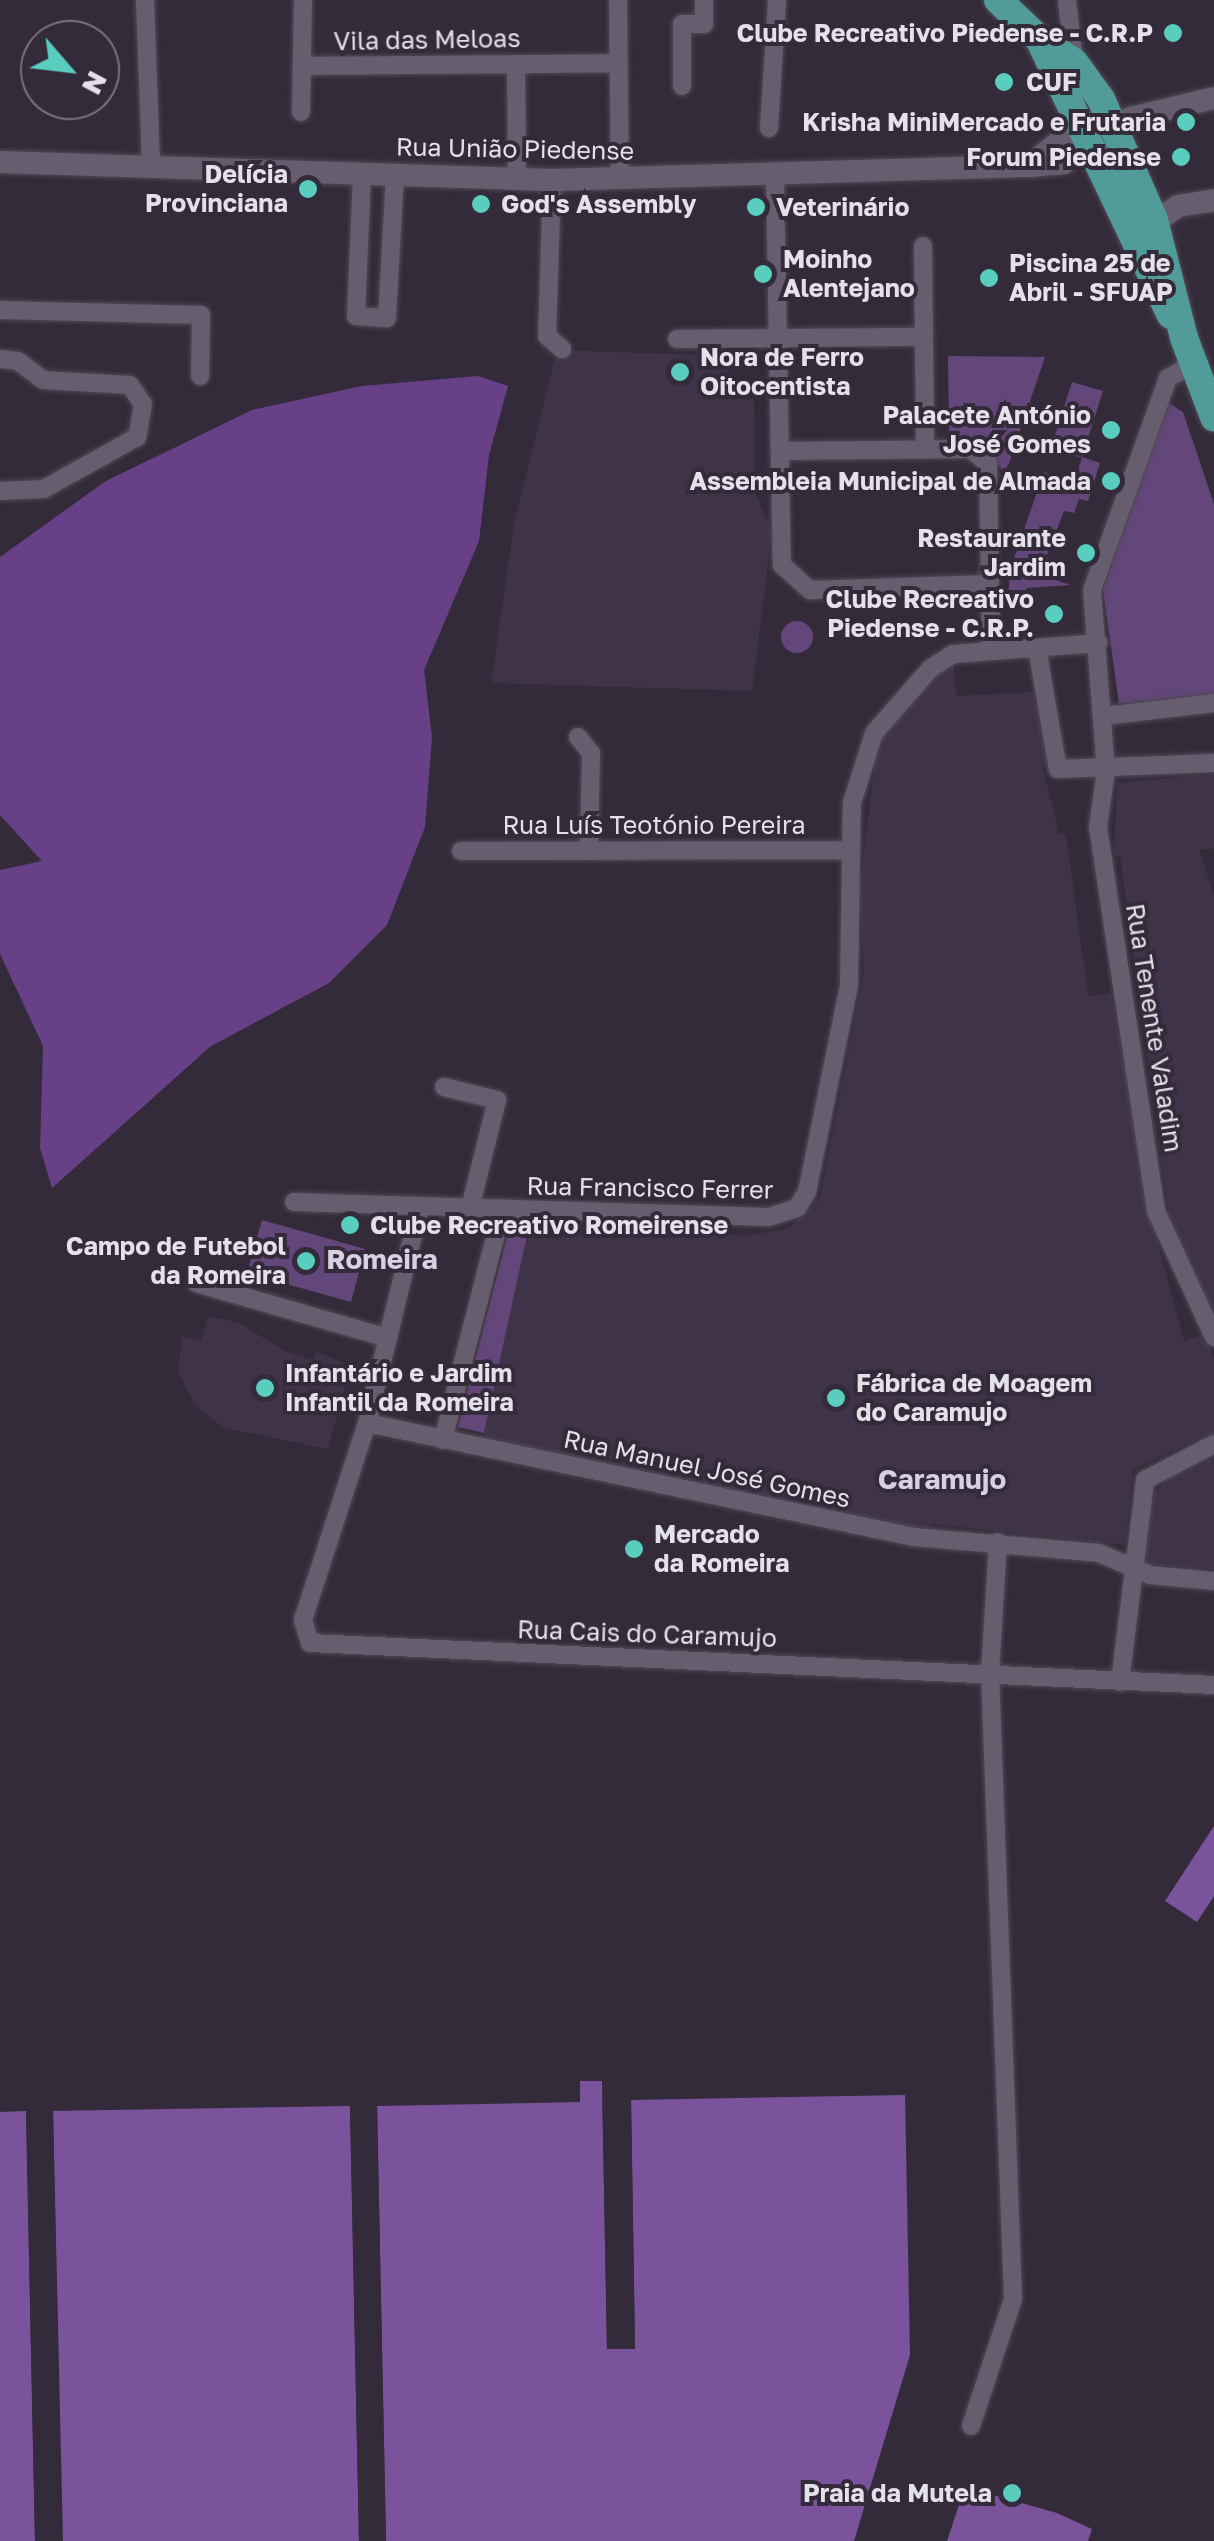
<!DOCTYPE html>
<meta charset="utf-8">
<style>
body{margin:0}
#map{position:relative;width:1214px;height:2541px;overflow:hidden;background:#332b3a;font-family:"Golos Text",sans-serif}
div>[style]{position:absolute}
.built>*{inset:0;background:#3e3348}
.green>*{inset:0;background:#63477a}
.round{border-radius:50%}
.forest>*{inset:0;background:#684088}
.water>*{inset:0;background:#7b529c}
.pier>*{inset:0;background:#332b3a}
.roads{filter:drop-shadow(0 0 2px #504955) drop-shadow(0 0 2px #504955)}
.minor>*{height:18px;margin:-9px;padding:0 9px;transform-origin:9px;border-radius:9px;background:#665d6e}
.tertiary>*{height:22px;margin:-11px;padding:0 11px;transform-origin:11px;border-radius:11px;background:#665d6e}
.primary>*{height:28px;margin:-14px;padding:0 14px;transform-origin:14px;border-radius:14px;background:#519b98}
.dots>*{width:28px;height:28px;translate:-50% -50%;box-sizing:border-box;border:5px solid #332b3a;border-radius:50%}
span{translate:-50% -50%;white-space:nowrap;text-align:center;line-height:1.15;-webkit-text-stroke:8px #332b3a;paint-order:stroke}
.poi-label{font-size:25px;color:#e5e1ea;font-weight:700}
.right{translate:-100% -50%;text-align:right}
.left{translate:0 -50%;text-align:left}
.street-label{font-size:25px;color:#e5e1ea}
.neighbourhood-label{font-size:28px;color:#dad0e4;font-weight:700}
.north{position:absolute;left:20px;top:20px;width:100px;height:100px;box-sizing:border-box;background:#332b3a;border:2px solid #7a7480;border-radius:50%;rotate:118deg;font-size:28px;font-weight:700;line-height:40px;text-align:center;color:#e5e1ea}
.north::after{content:'';display:block;margin:auto;width:35px;height:45px;background:#59cebe;clip-path:polygon(50% 0,100% 100%,50% 72%,0 100%)}
</style>
<div id="map">
<div class="built">
<div style="clip-path:polygon(557px 350px,729px 356px,729px 399px,754px 399px,756px 495px,772px 530px,752px 691px,491px 683px,514px 524px)"></div>
<div style="clip-path:polygon(953px 661px,956px 696px,1034px 692px,1051px 766px,1043px 769px,1059px 833px,1066px 834px,1088px 996px,1111px 993px,1148px 1206px,1184px 1341px,1205px 1334px,1214px 1359px,1214px 1433px,1133px 1469px,1125px 1545px,934px 1524px,916px 1530px,483px 1438px,530px 1222px,595px 1220px,745px 1236px,789px 1228px,820px 1198px,864px 973px,859px 893px,878px 737px)"></div>
<div style="clip-path:polygon(1214px 774px,1214px 848px,1199px 850px,1214px 895px,1214px 1314px,1169px 1215px,1120px 856px,1114px 856px,1117px 783px)"></div>
<div style="clip-path:polygon(208px 1316px,239px 1323px,285px 1351px,313px 1360px,316px 1351px,350px 1366px,328px 1449px,224px 1428px,194px 1404px,178px 1372px,182px 1336px,201px 1341px)"></div>
<div style="clip-path:polygon(1214px 1452px,1214px 1569px,1144px 1564px,1147px 1504px,1169px 1476px)"></div>
</div>
<div class="green">
<div style="clip-path:polygon(948px 356px,1045px 357px,1005px 475px,987px 446px,949px 437px)"></div>
<div style="clip-path:polygon(1072px 382px,1103px 391px,1082px 457px,1100px 463px,1088px 501px,1079px 499px,1074px 513px,1064px 511px,1048px 553px,1030px 572px,1071px 585px,1026px 588px,1026px 599px,1008px 600px,1010px 570px,1044px 472px,1074px 481px,1082px 458px,1051px 448px)"></div>
<div style="clip-path:polygon(1167px 402px,1183px 412px,1214px 504px,1214px 694px,1119px 704px,1103px 590px)"></div>
<div class="round" style="left:781px;top:621px;width:32px;height:32px"></div>
<div style="clip-path:polygon(262px 1220px,365px 1249px,351px 1302px,247px 1273px)"></div>
<div style="clip-path:polygon(511px 1221px,530px 1222px,484px 1433px,458px 1427px)"></div>
</div>
<div class="forest">
<div style="clip-path:polygon(478px 376px,508px 386px,489px 455px,479px 541px,424px 670px,432px 737px,425px 827px,387px 925px,329px 983px,211px 1046px,52px 1188px,40px 1148px,43px 1046px,0 954px,0 870px,42px 861px,0 815px,0 557px,106px 481px,252px 410px,362px 386px)"></div>
</div>
<div class="water">
<div style="clip-path:polygon(1214px 1826px,1214px 1896px,1197px 1922px,1165px 1901px)"></div>
<div style="clip-path:polygon(580px 2081px,602px 2081px,607px 2349px,635px 2348px,631px 2100px,905px 2095px,910px 2355px,854px 2541px,386px 2541px,377px 2106px,580px 2102px)"></div>
<div style="clip-path:polygon(350px 2106px,359px 2541px,63px 2541px,53px 2111px)"></div>
<div style="clip-path:polygon(26px 2111px,35px 2541px,0 2541px,0 2112px)"></div>
<div style="clip-path:polygon(965px 2487px,1057px 2513px,1092px 2529px,1088px 2541px,947px 2541px)"></div>
</div>
<div class="pier">
<div style="clip-path:polygon(602px 2081px,612px 2344px,630px 2344px,631px 2095px,635px 2349px,607px 2349px)"></div>
<div style="clip-path:polygon(350px 2106px,355px 2106px,364px 2541px,359px 2541px)"></div>
<div style="clip-path:polygon(372px 2106px,377px 2106px,386px 2541px,381px 2541px)"></div>
<div style="clip-path:polygon(26px 2111px,31px 2111px,40px 2541px,35px 2541px)"></div>
<div style="clip-path:polygon(48px 2111px,53px 2111px,62px 2541px,58px 2541px)"></div>
</div>
<div class="roads">
<div class="minor">
<div style="left:145px;top:0;width:166px;rotate:87.9deg"></div>
<div style="left:618px;top:0;width:179px;rotate:89.4deg"></div>
<div style="left:1067px;top:0;width:62px;rotate:83.6deg"></div>
<div style="left:516px;top:64px;width:115px;rotate:89.5deg"></div>
<div style="left:302px;top:66px;width:316px;rotate:-0.5deg"></div>
<div style="left:682px;top:86px;width:62px;rotate:-90deg"></div>
<div style="left:682px;top:24px;width:22px"></div>
<div style="left:704px;top:24px;width:24px;rotate:-90deg"></div>
<div style="left:301px;top:112px;width:112px;rotate:-89deg"></div>
<div style="left:769px;top:128px;width:128px;rotate:-86.4deg"></div>
<div style="left:362px;top:174px;width:142px;rotate:92.4deg"></div>
<div style="left:356px;top:316px;width:31px;rotate:4deg"></div>
<div style="left:387px;top:318px;width:142px;rotate:-86.8deg"></div>
<div style="left:775px;top:178px;width:387px;rotate:89deg"></div>
<div style="left:782px;top:565px;width:38px;rotate:42deg"></div>
<div style="left:810px;top:590px;width:179px;rotate:-1.9deg"></div>
<div style="left:552px;top:180px;width:156px;rotate:91.8deg"></div>
<div style="left:547px;top:336px;width:20px;rotate:41deg"></div>
<div style="left:923px;top:246px;width:203px;rotate:89.4deg"></div>
<div style="left:0;top:310px;width:201px;rotate:1.4deg"></div>
<div style="left:201px;top:315px;width:61px;rotate:90.9deg"></div>
<div style="left:677px;top:339px;width:247px;rotate:-0.5deg"></div>
<div style="left:0;top:359px;width:18px;rotate:6deg"></div>
<div style="left:18px;top:361px;width:31px;rotate:37deg"></div>
<div style="left:43px;top:380px;width:87px;rotate:3.3deg"></div>
<div style="left:130px;top:385px;width:23px;rotate:56deg"></div>
<div style="left:143px;top:404px;width:34px;rotate:100deg"></div>
<div style="left:137px;top:437px;width:107px;rotate:150.8deg"></div>
<div style="left:44px;top:489px;width:44px;rotate:177.4deg"></div>
<div style="left:1194px;top:364px;width:30px;rotate:152deg"></div>
<div style="left:1168px;top:378px;width:225px;rotate:109.7deg"></div>
<div style="left:1092px;top:590px;width:182px;rotate:85.6deg"></div>
<div style="left:1106px;top:771px;width:57px;rotate:98.1deg"></div>
<div style="left:1098px;top:827px;width:388px;rotate:81.4deg"></div>
<div style="left:1156px;top:1211px;width:139px;rotate:65.3deg"></div>
<div style="left:780px;top:451px;width:191px;rotate:-0.6deg"></div>
<div style="left:971px;top:449px;width:23px;rotate:41deg"></div>
<div style="left:988px;top:464px;width:186px;rotate:89.1deg"></div>
<div style="left:1037px;top:648px;width:123px;rotate:80.2deg"></div>
<div style="left:1058px;top:769px;width:156px;rotate:-2.2deg"></div>
<div style="left:1104px;top:716px;width:111px;rotate:-6.7deg"></div>
<div style="left:578px;top:737px;width:21px;rotate:51deg"></div>
<div style="left:591px;top:753px;width:98px;rotate:91.2deg"></div>
<div style="left:461px;top:851px;width:387px;rotate:-0.1deg"></div>
<div style="left:444px;top:1087px;width:55px;rotate:13.8deg"></div>
<div style="left:497px;top:1100px;width:111px;rotate:104deg"></div>
<div style="left:294px;top:1202px;width:475px;rotate:1.8deg"></div>
<div style="left:769px;top:1217px;width:29px;rotate:-18deg"></div>
<div style="left:797px;top:1208px;width:19px;rotate:-58deg"></div>
<div style="left:807px;top:1192px;width:211px;rotate:-78.5deg"></div>
<div style="left:849px;top:985px;width:182px;rotate:-89.1deg"></div>
<div style="left:852px;top:803px;width:73px;rotate:-72.6deg"></div>
<div style="left:874px;top:733px;width:86px;rotate:-48.8deg"></div>
<div style="left:931px;top:668px;width:26px;rotate:-32deg"></div>
<div style="left:953px;top:654px;width:146px;rotate:-4.3deg"></div>
<div style="left:420px;top:1206px;width:223px;rotate:103.7deg"></div>
<div style="left:367px;top:1423px;width:207px;rotate:108deg"></div>
<div style="left:303px;top:1620px;width:24px;rotate:73deg"></div>
<div style="left:310px;top:1643px;width:905px;rotate:2.66deg"></div>
<div style="left:196px;top:1283px;width:200px;rotate:16deg"></div>
<div style="left:367px;top:1423px;width:559px;rotate:11.77deg"></div>
<div style="left:914px;top:1537px;width:186px;rotate:4.9deg"></div>
<div style="left:1099px;top:1553px;width:56px;rotate:23.3deg"></div>
<div style="left:1150px;top:1575px;width:64px;rotate:5.4deg"></div>
<div style="left:443px;top:1440px;width:237px;rotate:-75.6deg"></div>
<div style="left:1120px;top:1682px;width:204px;rotate:-82.9deg"></div>
<div style="left:1145px;top:1480px;width:78px;rotate:-27.6deg"></div>
<div style="left:971px;top:2426px;width:134px;rotate:-71.7deg"></div>
<div style="left:1013px;top:2299px;width:626px;rotate:-92.1deg"></div>
<div style="left:990px;top:1673px;width:131px;rotate:-86.5deg"></div>
</div>
<div class="tertiary">
<div style="left:0;top:162px;width:552px;rotate:1.87deg"></div>
<div style="left:552px;top:180px;width:477px;rotate:-1.7deg"></div>
<div style="left:1029px;top:166px;width:35px;rotate:-5deg"></div>
<div style="left:1064px;top:163px;width:33px;rotate:-44deg"></div>
<div style="left:1088px;top:140px;width:48px;rotate:-27.1deg"></div>
<div style="left:1131px;top:118px;width:85px;rotate:-13.5deg"></div>
<div style="left:1029px;top:166px;width:41px;rotate:-39.1deg"></div>
<div style="left:1061px;top:140px;width:27px"></div>
<div style="left:1143px;top:231px;width:43px;rotate:-35.5deg"></div>
<div style="left:1178px;top:206px;width:36px;rotate:-9deg"></div>
</div>
<div class="primary">
<div style="left:998px;top:0;width:58px;rotate:43.6deg"></div>
<div style="left:1040px;top:40px;width:40px;rotate:32.9deg"></div>
<div style="left:1074px;top:62px;width:46px;rotate:53.9deg"></div>
<div style="left:1101px;top:99px;width:132px;rotate:66.3deg"></div>
<div style="left:1154px;top:220px;width:122px;rotate:75.7deg"></div>
<div style="left:1184px;top:338px;width:85px;rotate:69.2deg"></div>
<div style="left:1041px;top:43px;width:301px;rotate:64.5deg"></div>
</div>
</div>
<div class="dots">
<div style="left:1173px;top:33px;background:#59cebe"></div>
<div style="left:1004px;top:82px;background:#59cebe"></div>
<div style="left:1186px;top:122px;background:#59cebe"></div>
<div style="left:1181px;top:157px;background:#59cebe"></div>
<div style="left:308px;top:189px;background:#59cebe"></div>
<div style="left:481px;top:204px;background:#59cebe"></div>
<div style="left:756px;top:207px;background:#59cebe"></div>
<div style="left:763px;top:274px;background:#59cebe"></div>
<div style="left:989px;top:278px;background:#59cebe"></div>
<div style="left:680px;top:372px;background:#59cebe"></div>
<div style="left:1111px;top:430px;background:#59cebe"></div>
<div style="left:1111px;top:481px;background:#59cebe"></div>
<div style="left:1086px;top:553px;background:#59cebe"></div>
<div style="left:1054px;top:614px;background:#59cebe"></div>
<div style="left:350px;top:1225px;background:#59cebe"></div>
<div style="left:306px;top:1261px;background:#59cebe"></div>
<div style="left:265px;top:1388px;background:#59cebe"></div>
<div style="left:836px;top:1398px;background:#59cebe"></div>
<div style="left:634px;top:1549px;background:#59cebe"></div>
<div style="left:1012px;top:2493px;background:#59cebe"></div>
</div>
<div class="poi-label">
<span class="right" style="left:1153px;top:33px">Clube Recreativo Piedense - C.R.P</span>
<span class="left" style="left:1026px;top:82px">CUF</span>
<span class="right" style="left:1166px;top:122px">Krisha MiniMercado e Frutaria</span>
<span class="right" style="left:1161px;top:157px">Forum Piedense</span>
<span class="right" style="left:288px;top:189px">Delícia<br>Provinciana</span>
<span class="left" style="left:501px;top:204px">God's Assembly</span>
<span class="left" style="left:776px;top:207px">Veterinário</span>
<span class="left" style="left:783px;top:274px">Moinho<br>Alentejano</span>
<span class="left" style="left:1009px;top:278px">Piscina 25 de<br>Abril - SFUAP</span>
<span class="left" style="left:700px;top:372px">Nora de Ferro<br>Oitocentista</span>
<span class="right" style="left:1091px;top:430px">Palacete António<br>José Gomes</span>
<span class="right" style="left:1091px;top:481px">Assembleia Municipal de Almada</span>
<span class="right" style="left:1066px;top:553px">Restaurante<br>Jardim</span>
<span class="right" style="left:1034px;top:614px">Clube Recreativo<br>Piedense - C.R.P.</span>
<span class="left" style="left:370px;top:1225px">Clube Recreativo Romeirense</span>
<span class="right" style="left:286px;top:1261px">Campo de Futebol<br>da Romeira</span>
<span class="left" style="left:285px;top:1388px">Infantário e Jardim<br>Infantil da Romeira</span>
<span class="left" style="left:856px;top:1398px">Fábrica de Moagem<br>do Caramujo</span>
<span class="left" style="left:654px;top:1549px">Mercado<br>da Romeira</span>
<span class="right" style="left:992px;top:2493px">Praia da Mutela</span>
</div>
<div class="street-label">
<span style="left:427px;top:40px;rotate:-1deg">Vila das Meloas</span>
<span style="left:515px;top:149px;rotate:1deg">Rua União Piedense</span>
<span style="left:654px;top:825px">Rua Luís Teotónio Pereira</span>
<span style="left:1154px;top:1028px;rotate:81deg">Rua Tenente Valadim</span>
<span style="left:650px;top:1188px;rotate:1deg">Rua Francisco Ferrer</span>
<span style="left:707px;top:1469px;rotate:12deg">Rua Manuel José Gomes</span>
<span style="left:647px;top:1634px;rotate:2deg">Rua Cais do Caramujo</span>
</div>
<div class="neighbourhood-label">
<span style="left:382px;top:1259px">Romeira</span>
<span style="left:942px;top:1479px">Caramujo</span>
</div>
<div class="north">N</div>
</div>
